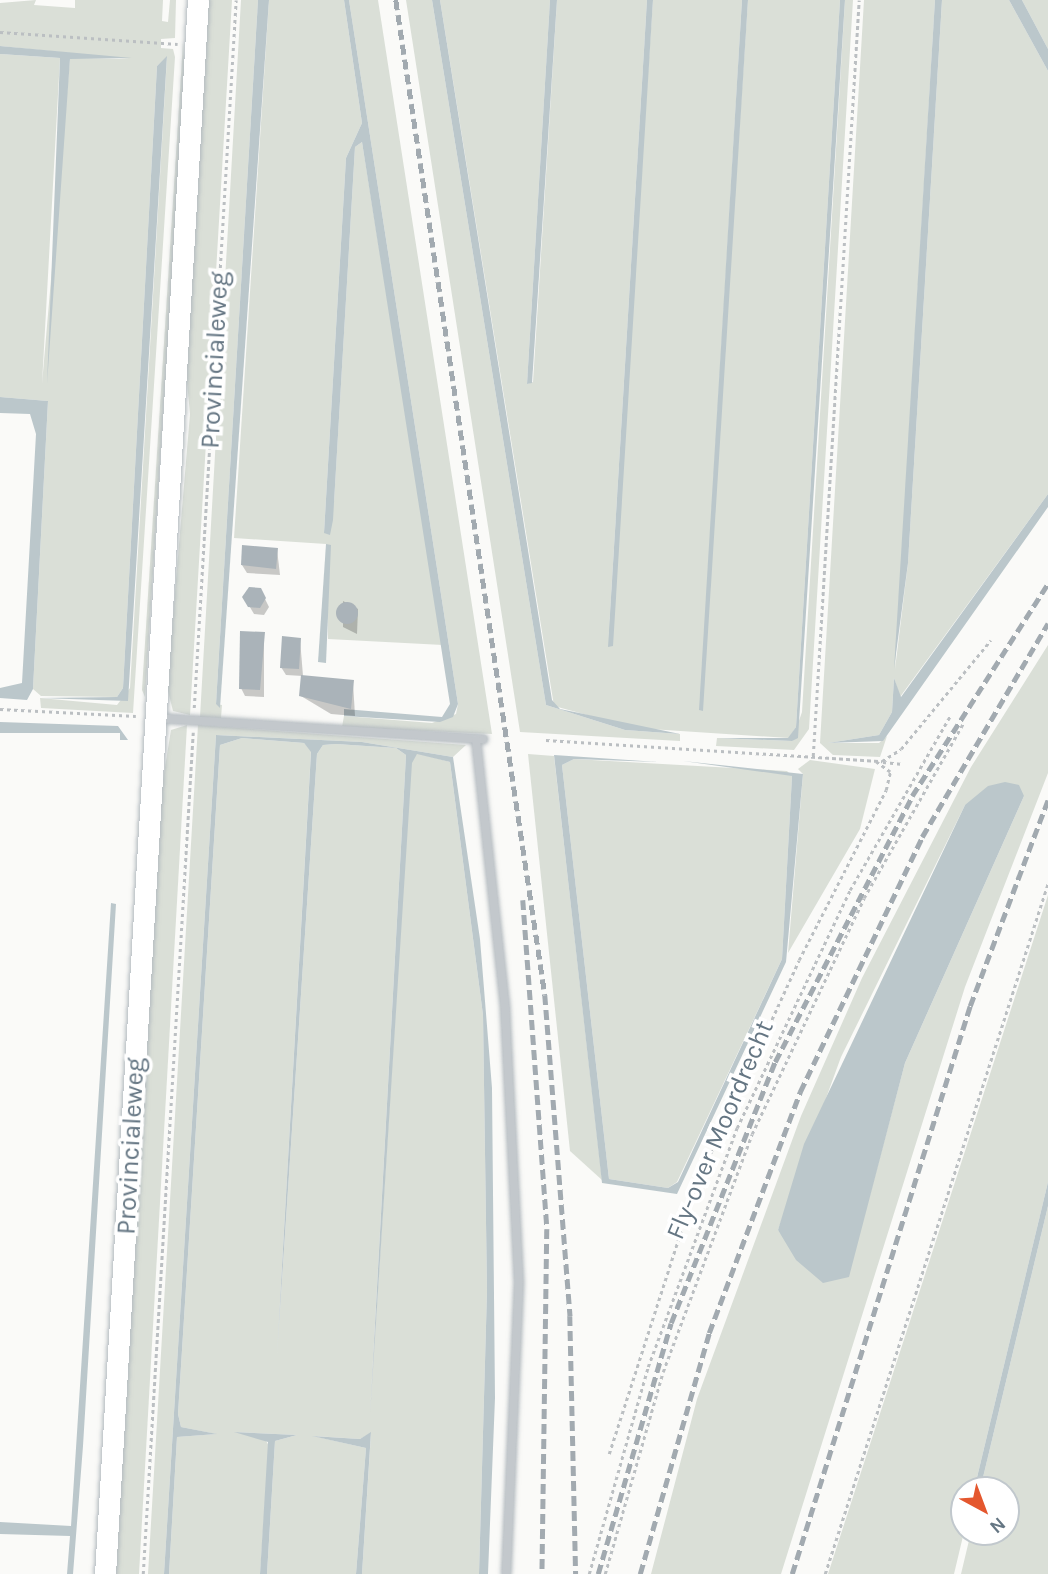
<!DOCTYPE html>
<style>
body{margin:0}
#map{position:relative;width:1048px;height:1574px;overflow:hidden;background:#fafaf8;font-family:Karla,sans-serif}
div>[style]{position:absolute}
.green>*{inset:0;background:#dadfd7}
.water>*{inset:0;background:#bbc7cb}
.shadow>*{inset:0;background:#0003}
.building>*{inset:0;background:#aab3b9}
.round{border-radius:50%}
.path>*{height:2.5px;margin-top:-1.25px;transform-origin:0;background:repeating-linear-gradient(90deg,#bbbfc2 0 3.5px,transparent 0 7px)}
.roads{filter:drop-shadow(0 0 2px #b3babf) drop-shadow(0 0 2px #b3babf)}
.service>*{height:8px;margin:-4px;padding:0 4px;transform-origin:4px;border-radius:4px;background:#c3c8cc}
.secondary>*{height:21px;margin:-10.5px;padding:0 10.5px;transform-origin:10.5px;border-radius:10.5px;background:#fff}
.rail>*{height:4.5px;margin-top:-2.25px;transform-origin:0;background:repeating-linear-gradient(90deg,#a2aab0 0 10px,transparent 0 15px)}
span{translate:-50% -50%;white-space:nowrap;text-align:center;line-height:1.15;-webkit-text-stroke:7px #fff;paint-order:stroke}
.street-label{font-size:26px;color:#657683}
.north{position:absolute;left:950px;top:1476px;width:70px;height:70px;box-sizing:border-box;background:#fff;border:2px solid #c1c8cd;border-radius:50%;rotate:139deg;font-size:19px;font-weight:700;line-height:28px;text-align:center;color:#657683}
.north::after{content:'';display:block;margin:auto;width:24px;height:32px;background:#e4572e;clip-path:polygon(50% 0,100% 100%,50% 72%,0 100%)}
</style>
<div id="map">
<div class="green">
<div style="clip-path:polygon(36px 0,34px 5px,75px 8px,75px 0,163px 0,162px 21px,168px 22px,170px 0,176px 0,175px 38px,161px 39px,161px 48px,173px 49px,175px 57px,133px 713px,41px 708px,40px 698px,117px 705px,130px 688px,167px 57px,157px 66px,123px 688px,117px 697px,41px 696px,33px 689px,48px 401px,0 397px,0 54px,60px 58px,42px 384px,70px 58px,129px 59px,0 46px,0 3px)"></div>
<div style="clip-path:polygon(208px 0,232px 0,190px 715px,173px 711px,167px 687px,190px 414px,186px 371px)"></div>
<div style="clip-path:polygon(241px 0,258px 0,216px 704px,222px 705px,221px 718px,200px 717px)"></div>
<div style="clip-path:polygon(269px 0,344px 0,362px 123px,346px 158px,324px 533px,334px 502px,355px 147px,362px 142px,443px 645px,328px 639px,326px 544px,234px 538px)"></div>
<div style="clip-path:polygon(349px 0,378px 0,492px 734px,342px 727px,344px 716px,432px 723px,456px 714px,458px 704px)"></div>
<div style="clip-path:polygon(406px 0,432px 0,546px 705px,625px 730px,680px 734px,680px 741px,520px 732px)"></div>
<div style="clip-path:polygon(440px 0,550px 0,527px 384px,533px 382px,557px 0,647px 0,608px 647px,653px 0,742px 0,700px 710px,748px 0,840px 0,796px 727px,789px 738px,635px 728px,554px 706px)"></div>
<div style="clip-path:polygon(845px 0,853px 0,809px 729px,794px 750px,716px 746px,717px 738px,792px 741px,802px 712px)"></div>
<div style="clip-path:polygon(864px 0,935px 0,895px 669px,908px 563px,942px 0,1009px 0,1048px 71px,1048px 494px,900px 697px,894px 678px,892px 712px,879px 735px,828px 743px,879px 743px,887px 736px,880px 757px,833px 755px,820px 743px)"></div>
<div style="clip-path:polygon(1022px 0,1048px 0,1048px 49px)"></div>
<div style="clip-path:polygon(183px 43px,185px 76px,145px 697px,142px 690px)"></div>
<div style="clip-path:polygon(evenodd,1048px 645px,1048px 773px,965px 987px,781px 1574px,651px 1574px,697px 1399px,801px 1116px,862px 978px,971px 767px,1048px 645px,1024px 796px,905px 1063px,848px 1277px,806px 1267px,778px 1230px,841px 1057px,965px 805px,1024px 796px)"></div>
<div style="clip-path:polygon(187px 725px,139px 1574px,114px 1574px,160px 798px,171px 730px)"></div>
<div style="clip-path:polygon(198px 725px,466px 745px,453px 757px,362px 742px,216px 735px,164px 1574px,148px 1574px)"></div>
<div style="clip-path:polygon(242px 738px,304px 743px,311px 751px,277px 1355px,317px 754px,323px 745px,336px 744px,396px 748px,406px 755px,370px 1415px,411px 763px,417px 753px,450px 762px,483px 1015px,487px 1291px,479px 1574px,362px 1574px,371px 1433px,360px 1439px,313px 1436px,366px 1448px,356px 1574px,267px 1574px,275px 1441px,297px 1435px,235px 1432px,265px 1439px,269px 1446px,260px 1574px,169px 1574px,177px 1437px,216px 1434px,181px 1427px,178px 1414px,220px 745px)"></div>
<div style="clip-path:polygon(528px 754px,554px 756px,602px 1180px,570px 1151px)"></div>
<div style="clip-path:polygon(574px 759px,787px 771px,792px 776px,782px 959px,677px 1182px,668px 1188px,609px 1179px,562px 765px)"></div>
<div style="clip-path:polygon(810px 760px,875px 769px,860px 829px,788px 953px,803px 774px,798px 769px)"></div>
<div style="clip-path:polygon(1048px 895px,1048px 1182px,974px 1490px,964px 1490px,964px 1532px,954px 1574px,828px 1574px)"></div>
<div style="clip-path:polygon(1048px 1206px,1048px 1574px,961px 1574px,971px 1532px,1006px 1532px,1006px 1490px,980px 1490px)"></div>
</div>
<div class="water">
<div style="clip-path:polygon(258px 0,269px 0,220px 708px,216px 704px)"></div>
<div style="clip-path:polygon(344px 0,349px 0,458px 704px,453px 717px,440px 722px,344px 716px,344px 709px,442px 717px,450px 704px,362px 142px,355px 147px,333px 520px,330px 535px,324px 533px,346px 158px,362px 123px)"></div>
<div style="clip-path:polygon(432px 0,440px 0,552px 700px,560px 709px,680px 734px,625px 730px,546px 705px)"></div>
<div style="clip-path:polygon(550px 0,557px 0,532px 383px,527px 384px)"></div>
<div style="clip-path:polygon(647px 0,653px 0,613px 646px,608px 647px)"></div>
<div style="clip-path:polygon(742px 0,748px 0,703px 711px,699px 710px)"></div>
<div style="clip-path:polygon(840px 0,845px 0,798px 738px,792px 741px,717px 738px,788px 738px,796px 727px)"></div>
<div style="clip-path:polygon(935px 0,942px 0,908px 563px,894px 669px)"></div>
<div style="clip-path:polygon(1009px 0,1022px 0,1048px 49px,1048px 71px)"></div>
<div style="clip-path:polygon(0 46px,132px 58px,70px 59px,47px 384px,60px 58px,0 54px)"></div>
<div style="clip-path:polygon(167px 56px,128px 701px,40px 698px,117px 697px,123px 688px,157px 66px)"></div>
<div style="clip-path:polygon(0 397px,48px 401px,33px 689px,27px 700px,0 698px,0 688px,22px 683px,36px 434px,30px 414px,0 413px)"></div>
<div style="clip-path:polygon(1048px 494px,1048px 507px,883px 741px,828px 743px,879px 735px,892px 712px,894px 678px,901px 697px)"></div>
<div style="clip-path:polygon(326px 544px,331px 545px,326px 663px,318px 662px)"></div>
<div style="clip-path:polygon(0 722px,118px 726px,128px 740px,120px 740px,120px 733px,0 733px)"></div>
<div style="clip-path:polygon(216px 735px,362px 742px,453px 757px,480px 939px,492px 1088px,495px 1398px,488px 1574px,479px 1574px,487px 1291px,483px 1015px,450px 762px,417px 754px,412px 763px,370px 1416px,406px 755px,396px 748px,336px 744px,323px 745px,317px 754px,277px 1355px,311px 752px,304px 743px,242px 738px,220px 745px,178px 1414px,181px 1427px,217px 1434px,177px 1437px,169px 1574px,164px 1574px)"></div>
<div style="clip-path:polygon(554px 755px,658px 762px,574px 759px,562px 765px,609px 1179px,668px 1188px,678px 1182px,782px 959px,792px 776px,683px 761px,803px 774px,786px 962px,677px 1194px,602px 1183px)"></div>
<div style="clip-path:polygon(1005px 782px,1019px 785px,1024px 796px,905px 1063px,849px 1277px,823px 1283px,796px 1260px,778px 1230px,804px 1144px,965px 805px,988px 786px)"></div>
<div style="clip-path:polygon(111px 903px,116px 904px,83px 1446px,73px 1574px,67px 1574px,70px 1536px,0 1534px,0 1522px,71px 1526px)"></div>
<div style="clip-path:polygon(1048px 1182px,1048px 1206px,980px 1490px,974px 1490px)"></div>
<div style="clip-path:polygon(234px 1432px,297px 1435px,275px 1441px,267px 1574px,260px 1574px,268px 1442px)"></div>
<div style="clip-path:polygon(371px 1432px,362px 1574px,356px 1574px,366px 1448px,312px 1436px,360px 1439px)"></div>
</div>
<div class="shadow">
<div style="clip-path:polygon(277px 549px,280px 575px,247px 573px,242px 565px)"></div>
<div style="clip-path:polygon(260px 589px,269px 607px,264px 615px,254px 614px,244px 597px)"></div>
<div style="clip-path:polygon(343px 601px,358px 609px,357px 634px,343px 627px)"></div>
<div style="clip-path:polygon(264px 634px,264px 697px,245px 696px,241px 688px)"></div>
<div style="clip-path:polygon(300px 639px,303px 676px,286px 675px,281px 667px)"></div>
<div style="clip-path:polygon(353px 682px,355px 716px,331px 714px,301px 696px)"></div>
</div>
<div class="building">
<div style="clip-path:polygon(242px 545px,278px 548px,276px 569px,241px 565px)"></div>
<div style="clip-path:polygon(249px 587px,261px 588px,266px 598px,260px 608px,248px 607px,242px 597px)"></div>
<div class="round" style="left:336px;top:602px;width:22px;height:22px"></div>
<div style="clip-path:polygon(240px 631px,265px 632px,260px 690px,239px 689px)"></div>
<div style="clip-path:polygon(282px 636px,301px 638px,299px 669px,280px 668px)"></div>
<div style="clip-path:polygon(301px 675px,354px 680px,351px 709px,299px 696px)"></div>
</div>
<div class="path">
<div style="left:0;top:32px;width:178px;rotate:3.9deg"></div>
<div style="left:194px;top:708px;width:709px;rotate:-86.61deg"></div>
<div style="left:0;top:709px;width:136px;rotate:2.9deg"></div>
<div style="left:546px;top:740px;width:337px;rotate:3.6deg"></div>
<div style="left:882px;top:761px;width:22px;rotate:-32deg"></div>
<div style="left:901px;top:749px;width:141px;rotate:-50.5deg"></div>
<div style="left:813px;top:756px;width:757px;rotate:-86.52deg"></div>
<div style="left:883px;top:762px;width:20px;rotate:6deg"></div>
<div style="left:609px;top:1454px;width:283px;rotate:-72.1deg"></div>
<div style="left:696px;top:1185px;width:247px;rotate:-65.4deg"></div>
<div style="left:799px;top:960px;width:191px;rotate:-62.9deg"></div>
<div style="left:886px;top:790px;width:18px;rotate:-77deg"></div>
<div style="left:890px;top:772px;width:17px;rotate:-144deg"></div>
<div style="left:143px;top:1574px;width:843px;rotate:-86.6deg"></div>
<div style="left:589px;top:1574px;width:215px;rotate:-74.1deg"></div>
<div style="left:648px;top:1367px;width:255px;rotate:-69.6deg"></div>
<div style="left:737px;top:1128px;width:263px;rotate:-64.6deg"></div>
<div style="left:850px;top:890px;width:201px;rotate:-60.1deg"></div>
<div style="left:605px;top:1574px;width:210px;rotate:-74deg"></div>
<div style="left:663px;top:1372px;width:254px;rotate:-69.5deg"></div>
<div style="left:752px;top:1134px;width:261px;rotate:-64.6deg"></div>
<div style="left:864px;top:898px;width:200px;rotate:-60.4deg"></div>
<div style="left:825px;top:1574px;width:726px;rotate:-72.11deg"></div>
</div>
<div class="roads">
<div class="service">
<div style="left:156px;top:718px;width:328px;rotate:3.7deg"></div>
<div style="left:476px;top:739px;width:270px;rotate:83.8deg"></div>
<div style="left:505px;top:1007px;width:275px;rotate:87.1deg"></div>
<div style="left:519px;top:1282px;width:292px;rotate:92.5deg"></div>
</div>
<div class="secondary">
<div style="left:105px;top:1574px;width:1577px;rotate:-86.62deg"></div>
</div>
</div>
<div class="rail">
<div style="left:396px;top:0;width:1006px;rotate:81.48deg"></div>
<div style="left:545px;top:995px;width:322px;rotate:85.5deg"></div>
<div style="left:570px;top:1316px;width:258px;rotate:88.7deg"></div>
<div style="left:523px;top:900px;width:330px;rotate:85.8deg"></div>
<div style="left:547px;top:1229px;width:345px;rotate:90.8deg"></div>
<div style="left:598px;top:1574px;width:261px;rotate:-73.8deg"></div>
<div style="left:671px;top:1323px;width:281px;rotate:-68.3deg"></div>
<div style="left:775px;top:1062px;width:299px;rotate:-62.7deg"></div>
<div style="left:912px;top:796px;width:253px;rotate:-57.4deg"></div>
<div style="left:640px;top:1574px;width:251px;rotate:-74deg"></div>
<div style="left:709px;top:1333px;width:258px;rotate:-69.3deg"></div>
<div style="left:800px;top:1092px;width:283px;rotate:-64.4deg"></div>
<div style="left:922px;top:837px;width:248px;rotate:-59.5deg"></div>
<div style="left:792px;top:1574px;width:595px;rotate:-72.6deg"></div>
<div style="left:970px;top:1006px;width:220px;rotate:-69.3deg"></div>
</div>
<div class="street-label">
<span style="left:215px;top:360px;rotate:-87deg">Provincialeweg</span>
<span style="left:720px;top:1130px;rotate:-67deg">Fly-over Moordrecht</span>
<span style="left:131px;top:1146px;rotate:-87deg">Provincialeweg</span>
</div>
<div class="north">N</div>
</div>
